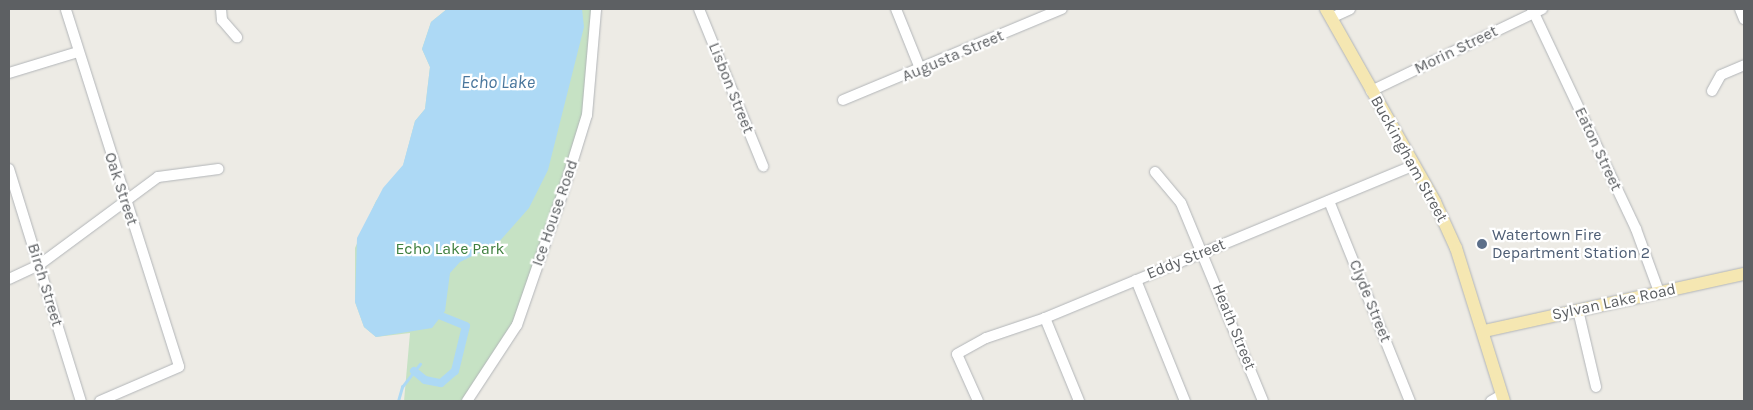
<!DOCTYPE html>
<style>
body{margin:0}
#map{position:relative;width:1753px;height:410px;overflow:hidden;background:#edebe5;font-family:Karla,sans-serif}
div>[style]{position:absolute}
.green>*{inset:0;background:#c6e2c4}
.water>*{inset:0;background:#add9f5}
.stream>*{height:2.5px;margin:-1.25px;padding:0 1.25px;transform-origin:1.25px;border-radius:1.25px;background:#add9f5}
.canal>*{height:8px;margin:-4px;padding:0 4px;transform-origin:4px;border-radius:4px;background:#add9f5}
.roads{filter:drop-shadow(0 0 1px #b2b5b8) drop-shadow(0 0 1px #b2b5b8)}
.minor>*{height:10px;margin:-5px;padding:0 5px;transform-origin:5px;border-radius:5px;background:#fff}
.major>*{height:12px;margin:-6px;padding:0 6px;transform-origin:6px;border-radius:6px;background:#f5e7b2}
.dots>*{width:14px;height:14px;translate:-50% -50%;box-sizing:border-box;border:2px solid #fff;border-radius:50%}
span{translate:-50% -50%;white-space:nowrap;text-align:center;line-height:1.15;-webkit-text-stroke:4.5px #fff;paint-order:stroke}
.street-label{font-size:16px;color:#5d6063}
.service-label{font-size:16px;color:#4e5e75}
.left{translate:0 -50%;text-align:left}
.park-label{font-size:16px;color:#3f803f}
.water-label{font-size:18px;color:#49769c;font-style:italic}
.frame{position:absolute;inset:0;border:10px solid #5d6063;pointer-events:none}
</style>
<div id="map">
<div class="green">
<div style="clip-path:polygon(447px 9px,596px 9px,587px 115px,517px 325px,467px 401px,404px 401px,410px 333px,376px 337px,364px 327px,355px 302px,355px 248px,376px 201px,403px 166px,415px 121px,425px 109px,430px 67px,422px 49px,431px 22px)"></div>
</div>
<div class="water">
<div style="clip-path:polygon(447px 9px,582px 9px,584px 27px,548px 170px,529px 208px,497px 244px,460px 262px,450px 273px,445px 311px,432px 328px,376px 337px,364px 327px,355px 302px,357px 238px,383px 188px,403px 165px,415px 121px,425px 109px,430px 67px,422px 49px,431px 22px)"></div>
</div>
<div class="stream">
<div style="left:398px;top:401px;width:15px;rotate:-74deg"></div>
<div style="left:402px;top:387px;width:29px;rotate:-52deg"></div>
</div>
<div class="canal">
<div style="left:414px;top:371px;width:14px;rotate:39deg"></div>
<div style="left:425px;top:380px;width:16px;rotate:11deg"></div>
<div style="left:441px;top:383px;width:18px;rotate:-41deg"></div>
<div style="left:455px;top:371px;width:46px;rotate:-76.3deg"></div>
<div style="left:466px;top:326px;width:27px;rotate:-158deg"></div>
</div>
<div class="roads">
<div class="minor">
<div style="left:221px;top:9px;width:11px;rotate:85deg"></div>
<div style="left:222px;top:20px;width:23px;rotate:49deg"></div>
<div style="left:699px;top:9px;width:170px;rotate:67.8deg"></div>
<div style="left:896px;top:9px;width:67px;rotate:68deg"></div>
<div style="left:1532px;top:9px;width:243px;rotate:64.7deg"></div>
<div style="left:1636px;top:229px;width:67px;rotate:69.9deg"></div>
<div style="left:1740px;top:9px;width:11px;rotate:68deg"></div>
<div style="left:66px;top:10px;width:374px;rotate:72.4deg"></div>
<div style="left:179px;top:367px;width:86px;rotate:156.7deg"></div>
<div style="left:1331px;top:18px;width:21px;rotate:-25deg"></div>
<div style="left:9px;top:73px;width:72px;rotate:-16.9deg"></div>
<div style="left:1371px;top:91px;width:190px;rotate:-25.6deg"></div>
<div style="left:1712px;top:91px;width:18px;rotate:-61deg"></div>
<div style="left:1721px;top:75px;width:25px;rotate:-23deg"></div>
<div style="left:843px;top:100px;width:237px;rotate:-22.6deg"></div>
<div style="left:9px;top:169px;width:243px;rotate:72.8deg"></div>
<div style="left:1155px;top:172px;width:40px;rotate:50deg"></div>
<div style="left:1181px;top:203px;width:214px;rotate:67.5deg"></div>
<div style="left:1329px;top:201px;width:216px;rotate:68deg"></div>
<div style="left:9px;top:279px;width:33px;rotate:-25deg"></div>
<div style="left:39px;top:265px;width:148px;rotate:-36.5deg"></div>
<div style="left:158px;top:177px;width:61px;rotate:-7.6deg"></div>
<div style="left:1136px;top:280px;width:131px;rotate:68deg"></div>
<div style="left:1578px;top:310px;width:79px;rotate:76.8deg"></div>
<div style="left:1045px;top:318px;width:90px;rotate:67.7deg"></div>
<div style="left:467px;top:401px;width:91px;rotate:-56.7deg"></div>
<div style="left:517px;top:325px;width:147px;rotate:-70.9deg"></div>
<div style="left:565px;top:186px;width:74px;rotate:-72.8deg"></div>
<div style="left:587px;top:115px;width:106px;rotate:-85.1deg"></div>
<div style="left:978px;top:401px;width:51px;rotate:-114.1deg"></div>
<div style="left:957px;top:354px;width:33px;rotate:-29deg"></div>
<div style="left:986px;top:338px;width:62px;rotate:-18.7deg"></div>
<div style="left:1045px;top:318px;width:400px;rotate:-22.5deg"></div>
<div style="left:1491px;top:401px;width:13px;rotate:-29deg"></div>
</div>
<div class="major">
<div style="left:1326px;top:9px;width:222px;rotate:60.5deg"></div>
<div style="left:1435px;top:202px;width:51px;rotate:65.5deg"></div>
<div style="left:1456px;top:248px;width:160px;rotate:72.6deg"></div>
<div style="left:1484px;top:331px;width:266px;rotate:-12.4deg"></div>
</div>
</div>
<div class="dots">
<div style="left:1482px;top:244px;background:#5c6f8a"></div>
</div>
<div class="street-label">
<span style="left:1456px;top:50px;rotate:-26deg">Morin Street</span>
<span style="left:953px;top:56px;rotate:-23deg">Augusta Street</span>
<span style="left:731px;top:88px;rotate:68deg">Lisbon Street</span>
<span style="left:1598px;top:149px;rotate:65deg">Eaton Street</span>
<span style="left:1409px;top:159px;rotate:61deg">Buckingham Street</span>
<span style="left:121px;top:189px;rotate:72deg">Oak Street</span>
<span style="left:555px;top:213px;rotate:-71deg">Ice House Road</span>
<span style="left:1186px;top:259px;rotate:-22deg">Eddy Street</span>
<span style="left:45px;top:285px;rotate:73deg">Birch Street</span>
<span style="left:1370px;top:301px;rotate:68deg">Clyde Street</span>
<span style="left:1614px;top:302px;rotate:-12deg">Sylvan Lake Road</span>
<span style="left:1234px;top:327px;rotate:68deg">Heath Street</span>
</div>
<div class="service-label">
<span class="left" style="left:1492px;top:244px">Watertown Fire<br>Department Station 2</span>
</div>
<div class="park-label">
<span style="left:450px;top:249px">Echo Lake Park</span>
</div>
<div class="water-label">
<span style="left:498px;top:82px">Echo Lake</span>
</div>
<div class="frame"></div>
</div>
